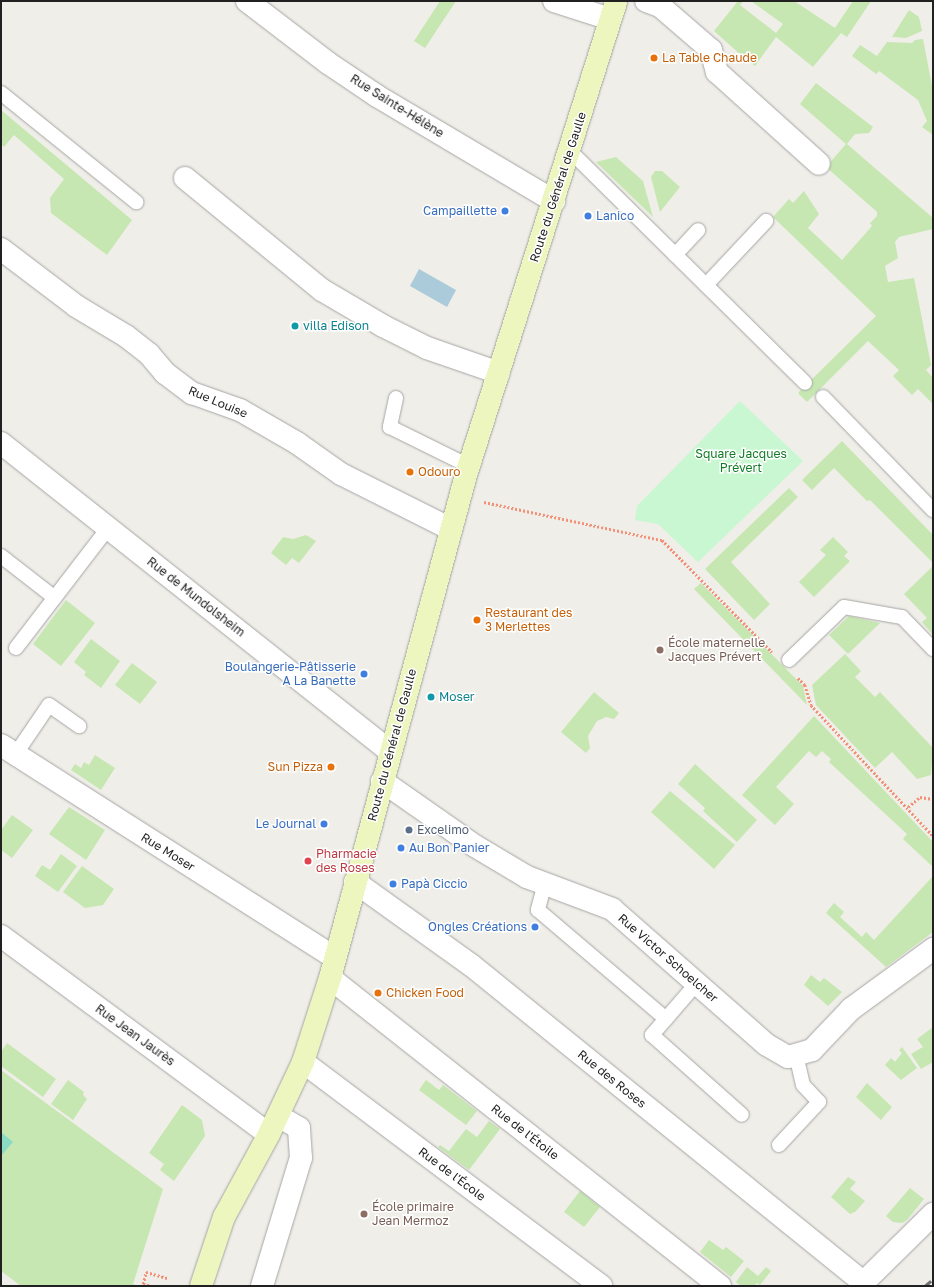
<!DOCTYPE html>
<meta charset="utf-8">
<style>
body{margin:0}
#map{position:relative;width:934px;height:1287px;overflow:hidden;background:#f0eee8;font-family:"Golos Text",sans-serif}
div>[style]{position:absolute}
.grass>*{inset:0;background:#c6e7b1}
.park>*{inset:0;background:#c8f7d1}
.pitch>*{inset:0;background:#8bdac4}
.water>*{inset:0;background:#abcbdb}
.path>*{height:2.5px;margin-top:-1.25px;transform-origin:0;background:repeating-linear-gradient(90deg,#f29177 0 2px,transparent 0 4px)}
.roads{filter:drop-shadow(0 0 1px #a5a5a5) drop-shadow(0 0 1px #a5a5a5)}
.lane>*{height:14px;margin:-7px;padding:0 7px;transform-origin:7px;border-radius:7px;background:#fff}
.street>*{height:22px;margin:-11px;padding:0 11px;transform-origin:11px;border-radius:11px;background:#fff}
.secondary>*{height:22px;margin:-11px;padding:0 11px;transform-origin:11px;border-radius:11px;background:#eef6c0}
.rail>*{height:3px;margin-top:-1.5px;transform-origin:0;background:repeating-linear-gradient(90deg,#6f6f6f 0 8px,transparent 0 16px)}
.dots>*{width:11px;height:11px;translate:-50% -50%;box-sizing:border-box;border:2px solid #fff;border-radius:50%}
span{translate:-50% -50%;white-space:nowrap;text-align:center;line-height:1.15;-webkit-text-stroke:3px #fff;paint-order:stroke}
.food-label{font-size:12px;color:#c56008}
.left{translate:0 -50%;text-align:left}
.right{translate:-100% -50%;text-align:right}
.street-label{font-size:12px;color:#212121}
.shop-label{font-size:12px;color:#366cbe}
.culture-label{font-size:12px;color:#0d838f}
.park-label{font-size:12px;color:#127b26}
.education-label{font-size:12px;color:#785e54}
.service-label{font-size:12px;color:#4e5e75}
.health-label{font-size:12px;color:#be3a42}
.frame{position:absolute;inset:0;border:2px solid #212121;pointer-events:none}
</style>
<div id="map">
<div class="grass">
<div style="clip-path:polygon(440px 1px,456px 1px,425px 48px,414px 41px)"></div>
<div style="clip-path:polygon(738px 1px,743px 1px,740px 5px,776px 33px,783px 24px,751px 1px,794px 1px,835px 28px,853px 1px,871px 1px,847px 37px,841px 33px,813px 67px,776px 37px,755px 66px,741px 55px,714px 31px)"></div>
<div style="clip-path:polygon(909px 10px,919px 17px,922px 31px,906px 38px,892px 37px)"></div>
<div style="clip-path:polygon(923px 39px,933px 91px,933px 135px,922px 127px,927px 121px,918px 100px,879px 71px,876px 74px,852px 56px,860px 45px,877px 56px,887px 42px,912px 43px,915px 40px)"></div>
<div style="clip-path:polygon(816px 83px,873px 127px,869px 133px,855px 134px,847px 144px,933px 218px,933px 229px,899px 237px,895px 242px,898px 258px,885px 266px,888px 282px,914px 278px,931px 365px,926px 370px,933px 378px,933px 404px,918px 389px,912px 395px,893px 376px,899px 370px,868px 341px,807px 402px,798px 393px,876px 316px,773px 217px,789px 199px,793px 203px,804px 191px,819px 214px,808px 228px,842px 260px,872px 226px,870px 223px,877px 216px,877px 212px,826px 167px,846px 144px,800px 104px)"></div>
<div style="clip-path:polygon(1px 110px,132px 220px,107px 255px,51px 213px,50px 198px,64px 179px,14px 135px,4px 147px,1px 144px)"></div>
<div style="clip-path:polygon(616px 157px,643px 181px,653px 217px,596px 162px)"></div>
<div style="clip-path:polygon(655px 171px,662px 171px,680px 187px,660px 212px,651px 177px)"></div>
<div style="clip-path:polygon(842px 441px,933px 535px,933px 563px,870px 500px,867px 501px,834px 468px,812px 490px,802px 480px)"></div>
<div style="clip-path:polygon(789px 488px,798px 497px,731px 562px,770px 604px,754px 620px,705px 569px)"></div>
<div style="clip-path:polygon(306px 535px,316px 541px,299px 563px,292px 558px,286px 565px,271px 553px,283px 537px,293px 539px)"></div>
<div style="clip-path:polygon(833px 537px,848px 552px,844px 556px,850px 561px,814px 597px,799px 582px,826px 555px,820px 550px)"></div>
<div style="clip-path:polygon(933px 566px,933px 635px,922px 622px,927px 618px,904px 594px)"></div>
<div style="clip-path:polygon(701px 583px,803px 686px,807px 705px,694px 589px)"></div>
<div style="clip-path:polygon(66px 600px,95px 623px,61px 666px,33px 644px)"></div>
<div style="clip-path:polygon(849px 616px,880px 623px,848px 654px,829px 635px)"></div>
<div style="clip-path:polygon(91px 639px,120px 661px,101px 688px,84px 675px,86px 672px,74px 662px)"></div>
<div style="clip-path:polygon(845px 654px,861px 671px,855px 677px,875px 697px,880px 692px,933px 748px,931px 775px,917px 779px,892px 752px,875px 768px,816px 705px,812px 685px)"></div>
<div style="clip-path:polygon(132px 663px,157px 682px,140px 704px,115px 685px)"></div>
<div style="clip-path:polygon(594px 692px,619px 713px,614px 719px,606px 717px,597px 721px,588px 736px,590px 748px,586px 753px,561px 732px)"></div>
<div style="clip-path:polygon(814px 716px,933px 842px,933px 867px,903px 839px,907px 834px,829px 762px,831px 759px,822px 751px,816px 757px,809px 751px,776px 787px,794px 804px,775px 825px,742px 795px)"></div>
<div style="clip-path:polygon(95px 755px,115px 768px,101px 790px,71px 770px,75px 764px,81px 768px,84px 762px,89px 765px)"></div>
<div style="clip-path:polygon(695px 764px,757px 820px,737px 842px,703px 811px,705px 808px,678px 784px)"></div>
<div style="clip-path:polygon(670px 791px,735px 845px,714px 869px,651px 812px)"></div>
<div style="clip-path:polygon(69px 807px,105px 830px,86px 860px,49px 834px)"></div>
<div style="clip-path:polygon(12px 815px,33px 830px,12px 858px,1px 850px,1px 830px)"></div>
<div style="clip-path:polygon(61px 854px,77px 866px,58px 892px,35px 876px,42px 865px,50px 870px)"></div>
<div style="clip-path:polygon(82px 866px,114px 889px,103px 905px,85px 908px,63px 892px)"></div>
<div style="clip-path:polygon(933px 876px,933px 932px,886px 967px,826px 913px,834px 903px,844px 912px,840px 917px,862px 937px,866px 932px,874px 940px)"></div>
<div style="clip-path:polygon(811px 975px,820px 982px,824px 978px,842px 992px,828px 1006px,804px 985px)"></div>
<div style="clip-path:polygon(933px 1027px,933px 1062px,921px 1069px,911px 1054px,923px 1047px,917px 1039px)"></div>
<div style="clip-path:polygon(7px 1043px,56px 1079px,43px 1097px,1px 1066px,1px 1052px)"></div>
<div style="clip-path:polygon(902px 1047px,917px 1068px,901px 1080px,885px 1065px,891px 1058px,895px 1062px,902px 1053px,899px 1050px)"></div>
<div style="clip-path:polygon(1px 1070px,163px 1189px,133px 1284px,139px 1286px,21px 1286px,1px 1271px)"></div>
<div style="clip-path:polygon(68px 1080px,84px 1092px,83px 1095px,87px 1099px,73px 1120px,51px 1104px)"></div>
<div style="clip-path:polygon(426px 1080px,439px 1090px,443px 1085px,477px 1111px,466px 1125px,419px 1090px)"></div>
<div style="clip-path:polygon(867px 1083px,892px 1107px,881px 1120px,856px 1097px)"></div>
<div style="clip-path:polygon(182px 1105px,202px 1120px,205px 1136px,174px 1181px,160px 1170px,164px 1164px,149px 1153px)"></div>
<div style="clip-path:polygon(489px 1121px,500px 1129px,469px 1170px,438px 1147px,440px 1145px,449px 1151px,466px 1129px,477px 1137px)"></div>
<div style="clip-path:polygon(848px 1177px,856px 1182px,850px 1189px,865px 1201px,855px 1212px,850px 1214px,831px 1197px)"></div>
<div style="clip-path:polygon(910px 1188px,924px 1199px,907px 1220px,902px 1223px,893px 1222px,886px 1216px)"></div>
<div style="clip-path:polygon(580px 1191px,600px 1207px,584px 1227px,564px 1212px)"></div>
<div style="clip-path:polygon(709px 1240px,723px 1250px,726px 1247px,744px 1261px,731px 1277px,700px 1252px)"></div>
<div style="clip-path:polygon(747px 1267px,758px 1276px,766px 1267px,771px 1271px,760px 1285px,757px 1283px,754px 1286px,741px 1286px,736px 1282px)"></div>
</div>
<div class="park">
<div style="clip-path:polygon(740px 401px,803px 461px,698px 562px,658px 524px,635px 520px,637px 506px)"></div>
</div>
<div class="pitch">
<div style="clip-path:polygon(1px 1132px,13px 1142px,1px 1156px)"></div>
</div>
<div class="water">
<div style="clip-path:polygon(419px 269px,456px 290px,447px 307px,410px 286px)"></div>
</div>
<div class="path">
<div style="left:484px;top:502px;width:182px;rotate:12.1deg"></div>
<div style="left:662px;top:540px;width:157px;rotate:45.5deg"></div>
<div style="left:798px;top:678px;width:10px;rotate:45deg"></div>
<div style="left:805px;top:685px;width:21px;rotate:73deg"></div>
<div style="left:811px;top:705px;width:179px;rotate:47deg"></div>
<div style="left:908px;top:807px;width:16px;rotate:-40deg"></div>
<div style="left:920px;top:797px;width:13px;rotate:9deg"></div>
<div style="left:149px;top:1286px;width:6px;rotate:-162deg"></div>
<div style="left:143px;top:1284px;width:12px;rotate:-76deg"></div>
<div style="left:146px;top:1272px;width:22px;rotate:16deg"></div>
</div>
<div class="roads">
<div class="lane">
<div style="left:1px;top:93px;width:174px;rotate:38.9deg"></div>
<div style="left:570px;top:151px;width:330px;rotate:44.6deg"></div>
<div style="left:675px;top:255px;width:34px;rotate:-47deg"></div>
<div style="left:706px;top:285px;width:88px;rotate:-46.8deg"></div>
<div style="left:823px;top:397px;width:158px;rotate:45.8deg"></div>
<div style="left:396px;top:398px;width:30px;rotate:102deg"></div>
<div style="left:390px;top:427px;width:88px;rotate:26.3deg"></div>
<div style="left:1px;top:556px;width:68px;rotate:37.9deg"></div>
<div style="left:16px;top:648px;width:151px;rotate:-52.5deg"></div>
<div style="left:789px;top:660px;width:76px;rotate:-43.9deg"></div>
<div style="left:844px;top:607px;width:59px;rotate:9.8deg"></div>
<div style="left:902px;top:617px;width:45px;rotate:45.9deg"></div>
<div style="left:15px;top:755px;width:60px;rotate:-55.8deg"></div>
<div style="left:49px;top:705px;width:37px;rotate:35deg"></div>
<div style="left:545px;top:883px;width:28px;rotate:105deg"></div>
<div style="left:538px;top:910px;width:168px;rotate:40.4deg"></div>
<div style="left:697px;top:983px;width:69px;rotate:130.9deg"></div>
<div style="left:652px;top:1035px;width:120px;rotate:41.6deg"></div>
<div style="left:779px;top:1145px;width:59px;rotate:-47.1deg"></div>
<div style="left:819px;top:1102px;width:23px;rotate:-133deg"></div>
<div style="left:803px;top:1085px;width:31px;rotate:-103deg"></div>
</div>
<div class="street">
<div style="left:247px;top:1px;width:102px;rotate:37.4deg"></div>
<div style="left:328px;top:63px;width:59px;rotate:34deg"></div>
<div style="left:377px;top:96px;width:206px;rotate:30.7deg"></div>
<div style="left:554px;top:1px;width:59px;rotate:17.8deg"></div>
<div style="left:646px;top:1px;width:15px;rotate:20deg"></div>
<div style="left:660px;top:6px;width:67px;rotate:40.8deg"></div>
<div style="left:711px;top:50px;width:23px;rotate:75deg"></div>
<div style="left:717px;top:72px;width:137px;rotate:42deg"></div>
<div style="left:185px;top:178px;width:177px;rotate:39.3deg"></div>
<div style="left:322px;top:290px;width:71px;rotate:30.5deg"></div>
<div style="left:383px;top:326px;width:49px;rotate:26.6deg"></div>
<div style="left:427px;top:348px;width:76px;rotate:19.1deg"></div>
<div style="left:1px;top:249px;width:94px;rotate:37.2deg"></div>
<div style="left:76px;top:306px;width:58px;rotate:31deg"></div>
<div style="left:126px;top:336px;width:29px;rotate:38deg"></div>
<div style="left:149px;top:354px;width:25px;rotate:50deg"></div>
<div style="left:165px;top:373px;width:34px;rotate:37deg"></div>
<div style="left:192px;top:393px;width:51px;rotate:19.5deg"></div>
<div style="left:240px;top:410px;width:66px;rotate:30.1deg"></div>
<div style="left:297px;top:443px;width:54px;rotate:35.2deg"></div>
<div style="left:341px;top:474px;width:123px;rotate:26.6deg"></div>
<div style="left:1px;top:443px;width:496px;rotate:38.4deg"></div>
<div style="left:1px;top:745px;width:396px;rotate:32.5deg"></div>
<div style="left:382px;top:781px;width:113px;rotate:35deg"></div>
<div style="left:475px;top:846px;width:61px;rotate:30.8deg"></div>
<div style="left:527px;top:877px;width:91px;rotate:20.6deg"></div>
<div style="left:612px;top:909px;width:206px;rotate:41.3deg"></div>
<div style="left:767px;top:1045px;width:24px;rotate:30deg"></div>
<div style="left:788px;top:1057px;width:25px;rotate:-16deg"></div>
<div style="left:812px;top:1050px;width:57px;rotate:-46.4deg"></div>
<div style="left:851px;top:1009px;width:102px;rotate:-36.2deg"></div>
<div style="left:355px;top:882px;width:143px;rotate:35.6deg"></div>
<div style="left:471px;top:965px;width:506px;rotate:38.98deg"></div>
<div style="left:1px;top:936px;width:333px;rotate:36.5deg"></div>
<div style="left:330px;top:978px;width:497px;rotate:38.3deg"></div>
<div style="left:303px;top:1062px;width:373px;rotate:36.9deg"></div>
<div style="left:262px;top:1286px;width:134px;rotate:-73.1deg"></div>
<div style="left:301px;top:1158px;width:30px;rotate:-94deg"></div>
<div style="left:299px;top:1128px;width:24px;rotate:-150deg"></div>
<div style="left:860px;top:1286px;width:103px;rotate:-44.6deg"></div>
</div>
<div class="secondary">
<div style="left:201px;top:1286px;width:73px;rotate:-71.6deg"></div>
<div style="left:224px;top:1217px;width:94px;rotate:-61.5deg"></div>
<div style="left:269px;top:1134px;width:80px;rotate:-64.7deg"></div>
<div style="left:303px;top:1062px;width:88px;rotate:-72.2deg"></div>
<div style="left:330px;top:978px;width:521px;rotate:-74.87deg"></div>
<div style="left:466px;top:475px;width:497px;rotate:-72.4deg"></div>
</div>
</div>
<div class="rail">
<div style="left:925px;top:1286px;width:11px;rotate:-41deg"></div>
</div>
<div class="dots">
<div style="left:654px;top:58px;background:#e8710a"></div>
<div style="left:505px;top:211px;background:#3f7fe0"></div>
<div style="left:588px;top:216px;background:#3f7fe0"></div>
<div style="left:295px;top:326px;background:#0f9aa8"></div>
<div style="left:410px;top:472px;background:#e8710a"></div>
<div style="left:477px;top:620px;background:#e8710a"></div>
<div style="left:660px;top:650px;background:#8d6e63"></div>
<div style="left:364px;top:674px;background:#3f7fe0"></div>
<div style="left:431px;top:697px;background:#0f9aa8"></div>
<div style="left:331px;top:767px;background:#e8710a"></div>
<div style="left:324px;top:824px;background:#3f7fe0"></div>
<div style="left:409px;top:830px;background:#5c6f8a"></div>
<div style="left:401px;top:848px;background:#3f7fe0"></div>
<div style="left:308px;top:861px;background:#e0444e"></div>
<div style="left:393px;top:884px;background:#3f7fe0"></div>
<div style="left:535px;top:927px;background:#3f7fe0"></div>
<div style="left:378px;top:993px;background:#e8710a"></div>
<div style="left:364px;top:1214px;background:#8d6e63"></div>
</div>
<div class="food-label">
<span class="left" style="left:662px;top:58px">La Table Chaude</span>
<span class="left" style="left:418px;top:472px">Odouro</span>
<span class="left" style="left:485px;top:620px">Restaurant des<br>3 Merlettes</span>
<span class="right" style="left:323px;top:767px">Sun Pizza</span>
<span class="left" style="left:386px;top:993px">Chicken Food</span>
</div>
<div class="street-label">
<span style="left:397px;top:106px;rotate:32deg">Rue Sainte-Hélène</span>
<span style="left:558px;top:187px;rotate:-72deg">Route du Général de Gaulle</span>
<span style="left:218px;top:402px;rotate:23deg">Rue Louise</span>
<span style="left:196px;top:597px;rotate:38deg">Rue de Mundolsheim</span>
<span style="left:392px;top:745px;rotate:-75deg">Route du Général de Gaulle</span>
<span style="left:168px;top:852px;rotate:32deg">Rue Moser</span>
<span style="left:668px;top:958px;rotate:41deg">Rue Victor Schoelcher</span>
<span style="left:135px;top:1035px;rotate:36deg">Rue Jean Jaurès</span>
<span style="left:612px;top:1079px;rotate:39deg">Rue des Roses</span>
<span style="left:525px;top:1132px;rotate:38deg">Rue de l'Étoile</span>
<span style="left:452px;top:1174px;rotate:37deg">Rue de l'École</span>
</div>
<div class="shop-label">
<span class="right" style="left:497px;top:211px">Campaillette</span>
<span class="left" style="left:596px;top:216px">Lanico</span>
<span class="right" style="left:356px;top:674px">Boulangerie-Pâtisserie<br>A La Banette</span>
<span class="right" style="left:316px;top:824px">Le Journal</span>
<span class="left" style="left:409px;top:848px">Au Bon Panier</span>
<span class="left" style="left:401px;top:884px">Papà Ciccio</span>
<span class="right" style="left:527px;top:927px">Ongles Créations</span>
</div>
<div class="culture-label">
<span class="left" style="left:303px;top:326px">villa Edison</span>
<span class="left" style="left:439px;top:697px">Moser</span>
</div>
<div class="park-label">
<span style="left:741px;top:461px">Square Jacques<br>Prévert</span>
</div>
<div class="education-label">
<span class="left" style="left:668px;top:650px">École maternelle<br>Jacques Prévert</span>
<span class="left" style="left:372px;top:1214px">École primaire<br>Jean Mermoz</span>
</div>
<div class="service-label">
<span class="left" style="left:417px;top:830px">Excelimo</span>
</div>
<div class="health-label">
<span class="left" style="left:316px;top:861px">Pharmacie<br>des Roses</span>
</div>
<div class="frame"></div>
</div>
